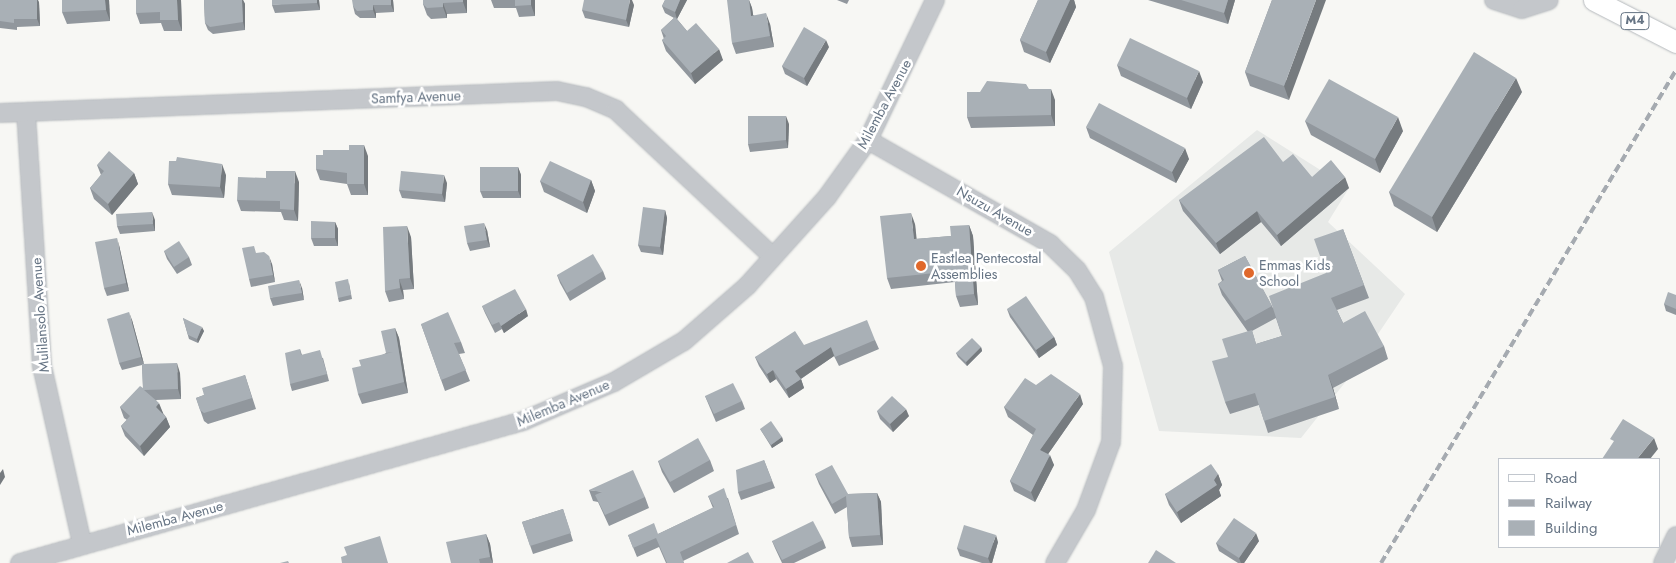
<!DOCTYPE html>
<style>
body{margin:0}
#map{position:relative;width:1676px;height:563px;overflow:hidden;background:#f7f7f4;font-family:Jost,sans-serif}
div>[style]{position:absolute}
.built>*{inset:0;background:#e7e9e7}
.roads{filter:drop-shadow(0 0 1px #b5b9bd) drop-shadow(0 0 1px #b5b9bd)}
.minor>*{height:18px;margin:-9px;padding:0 9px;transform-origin:9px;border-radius:9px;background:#c4c7cb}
.major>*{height:21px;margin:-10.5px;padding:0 10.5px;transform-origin:10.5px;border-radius:10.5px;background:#fff}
.rail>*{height:4px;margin-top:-2px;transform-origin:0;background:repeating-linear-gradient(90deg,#a5aab0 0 8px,transparent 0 12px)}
.wall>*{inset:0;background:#91979d}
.shaded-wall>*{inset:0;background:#767b7f}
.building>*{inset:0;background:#a9b0b6}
.dots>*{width:14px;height:14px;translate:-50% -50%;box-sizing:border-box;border:2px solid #fff;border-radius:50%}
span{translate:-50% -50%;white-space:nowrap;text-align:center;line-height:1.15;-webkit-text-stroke:5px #fff;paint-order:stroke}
.shield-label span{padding:1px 4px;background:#fff;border:1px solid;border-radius:4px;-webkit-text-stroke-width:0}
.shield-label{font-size:12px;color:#667484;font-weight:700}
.street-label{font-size:14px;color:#667484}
.poi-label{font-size:14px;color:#667484}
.left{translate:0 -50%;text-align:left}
.legend{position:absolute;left:1498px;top:458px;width:162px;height:90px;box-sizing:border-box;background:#fff;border:1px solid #c2c7ce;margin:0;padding:6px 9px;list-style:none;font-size:15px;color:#667484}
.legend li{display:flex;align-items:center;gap:10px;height:25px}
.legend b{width:25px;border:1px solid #c2c7ce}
</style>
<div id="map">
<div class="built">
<div style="clip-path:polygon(1257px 130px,1349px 188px,1328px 222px,1405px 294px,1347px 380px,1301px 438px,1159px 431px,1109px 252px)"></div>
</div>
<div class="roads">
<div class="minor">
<div style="left:1494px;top:0;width:29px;rotate:18deg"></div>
<div style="left:1522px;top:9px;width:28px;rotate:-18deg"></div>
<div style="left:26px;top:112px;width:255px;rotate:86.4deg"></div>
<div style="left:42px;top:366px;width:182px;rotate:77.3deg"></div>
<div style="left:0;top:113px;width:557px;rotate:-2.26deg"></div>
<div style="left:557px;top:91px;width:30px;rotate:12deg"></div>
<div style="left:586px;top:97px;width:33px;rotate:23deg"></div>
<div style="left:616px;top:110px;width:214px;rotate:43.1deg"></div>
<div style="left:868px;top:140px;width:210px;rotate:29.7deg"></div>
<div style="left:1050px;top:244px;width:37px;rotate:44deg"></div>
<div style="left:1077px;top:270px;width:32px;rotate:58deg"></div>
<div style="left:1094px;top:297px;width:72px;rotate:74.6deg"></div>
<div style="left:1113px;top:366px;width:76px;rotate:91.5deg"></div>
<div style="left:1111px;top:442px;width:72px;rotate:110.2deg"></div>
<div style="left:1086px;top:510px;width:61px;rotate:120.3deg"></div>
<div style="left:20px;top:563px;width:523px;rotate:-15.76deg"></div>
<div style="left:523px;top:421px;width:99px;rotate:-23.2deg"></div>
<div style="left:614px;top:382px;width:81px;rotate:-30.4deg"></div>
<div style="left:684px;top:341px;width:84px;rotate:-41.1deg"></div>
<div style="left:747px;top:286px;width:120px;rotate:-48deg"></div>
<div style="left:827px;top:197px;width:70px;rotate:-54.3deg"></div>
<div style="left:868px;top:140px;width:155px;rotate:-64.4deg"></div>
<div style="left:1663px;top:563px;width:30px;rotate:-64deg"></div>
</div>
<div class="major">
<div style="left:1594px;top:0;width:92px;rotate:27.1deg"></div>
</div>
</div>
<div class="rail">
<div style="left:1381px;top:563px;width:575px;rotate:-59.1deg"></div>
</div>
<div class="wall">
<div style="clip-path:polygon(0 0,39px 2px,40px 26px,17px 27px,17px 30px,0 28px)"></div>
<div style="clip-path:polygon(62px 0,109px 0,110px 21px,67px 24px,62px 12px)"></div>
<div style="clip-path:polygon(136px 0,181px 0,182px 31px,164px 31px,161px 23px,140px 24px,136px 13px)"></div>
<div style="clip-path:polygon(204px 0,243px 0,245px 4px,245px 30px,213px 34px,208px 30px,205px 23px)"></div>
<div style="clip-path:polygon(319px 0,320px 10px,275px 13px,272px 5px)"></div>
<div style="clip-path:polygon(393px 0,394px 12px,376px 13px,376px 18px,360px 18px,355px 14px,353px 6px)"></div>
<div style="clip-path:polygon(467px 0,467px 13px,447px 14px,447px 18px,431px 19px,427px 15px,423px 4px)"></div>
<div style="clip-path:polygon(491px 0,535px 0,535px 16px,519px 17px,516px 8px,494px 8px)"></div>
<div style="clip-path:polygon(665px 0,687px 0,677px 19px,687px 31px,723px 60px,695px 84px,666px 51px,662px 40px,664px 39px,661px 30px,674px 18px,665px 13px,662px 6px)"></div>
<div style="clip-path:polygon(730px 0,749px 0,752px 8px,753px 15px,770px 24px,774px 47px,736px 54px,732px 43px)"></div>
<div style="clip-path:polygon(837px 0,849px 0,847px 4px)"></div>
<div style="clip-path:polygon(1038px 0,1074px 0,1076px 7px,1050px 63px,1024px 52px,1020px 40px)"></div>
<div style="clip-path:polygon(1148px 0,1235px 0,1228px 24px)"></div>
<div style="clip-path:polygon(1272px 0,1289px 100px,1250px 86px,1245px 72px)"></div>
<div style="clip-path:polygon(634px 5px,629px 27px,585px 18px,582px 10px)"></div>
<div style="clip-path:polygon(829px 47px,807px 86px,785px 74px,782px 66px)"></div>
<div style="clip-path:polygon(1117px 65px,1203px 82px,1191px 109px,1121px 76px)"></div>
<div style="clip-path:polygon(1029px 89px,1055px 100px,1055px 126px,971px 128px,967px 117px)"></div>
<div style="clip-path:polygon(1522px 92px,1437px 232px,1394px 206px,1389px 192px)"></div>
<div style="clip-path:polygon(1305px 121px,1403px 131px,1380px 173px,1311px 135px)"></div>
<div style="clip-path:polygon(789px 124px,788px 148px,750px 152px,748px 144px)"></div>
<div style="clip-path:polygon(1086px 127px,1189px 159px,1176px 183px,1090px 138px)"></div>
<div style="clip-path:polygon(368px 156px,368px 195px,351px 195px,347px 184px,320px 180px,316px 169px)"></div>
<div style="clip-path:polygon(1283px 162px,1312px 177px,1349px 188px,1281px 246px,1261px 222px,1220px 254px,1183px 211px,1179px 200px)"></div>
<div style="clip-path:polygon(97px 165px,134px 173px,138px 184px,112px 215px,94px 199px,90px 188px,101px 175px)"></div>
<div style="clip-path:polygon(518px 167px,521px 175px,521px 198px,483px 198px,480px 191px)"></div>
<div style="clip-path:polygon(226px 175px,224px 198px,172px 195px,168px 184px)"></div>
<div style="clip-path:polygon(591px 180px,595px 191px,587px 213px,544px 192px,540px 181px)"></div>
<div style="clip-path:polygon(299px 182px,298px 221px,284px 220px,281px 212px,241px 211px,237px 200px)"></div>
<div style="clip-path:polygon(447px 183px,445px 202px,402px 198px,399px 190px)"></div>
<div style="clip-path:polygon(665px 210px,667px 218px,663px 255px,641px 252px,638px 245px)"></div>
<div style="clip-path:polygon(155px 220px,155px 231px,120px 234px,117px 226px)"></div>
<div style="clip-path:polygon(335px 222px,338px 229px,338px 246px,314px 246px,311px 238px)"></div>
<div style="clip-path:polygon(915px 224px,916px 239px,951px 236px,969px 225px,973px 236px,978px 305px,960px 307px,956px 296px,955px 282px,891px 289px,887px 278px)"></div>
<div style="clip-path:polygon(evenodd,1343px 229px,1369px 298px,1337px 310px,1343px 323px,1384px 346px,1388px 359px,1333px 388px,1339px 409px,1268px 433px,1259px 405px,1230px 414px,1225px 402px,1228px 357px,1248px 332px,1222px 295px,1218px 284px,1222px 281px,1218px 270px,1245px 256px,1273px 308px,1326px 274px,1343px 229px,1276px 318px,1282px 336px,1256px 344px,1252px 331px,1276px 318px)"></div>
<div style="clip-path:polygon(487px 230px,490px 247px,470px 251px,467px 243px)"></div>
<div style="clip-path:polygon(411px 237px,414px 289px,403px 290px,404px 299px,389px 302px,385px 291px)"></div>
<div style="clip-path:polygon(119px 245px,129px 291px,107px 296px,104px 288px)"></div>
<div style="clip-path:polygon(164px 251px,189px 257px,192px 265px,177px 274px,167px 259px)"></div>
<div style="clip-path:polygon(257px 253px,272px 264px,275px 282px,251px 287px,249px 279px)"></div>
<div style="clip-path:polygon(603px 271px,606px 279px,570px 301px,560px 283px,557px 275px)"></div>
<div style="clip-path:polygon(349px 283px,352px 299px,339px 302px,338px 298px)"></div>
<div style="clip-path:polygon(302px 288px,304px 300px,273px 306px,270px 298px)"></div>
<div style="clip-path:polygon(1676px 295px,1676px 315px,1666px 311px,1664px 304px)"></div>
<div style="clip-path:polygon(482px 306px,528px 316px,504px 333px,502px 329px,495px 333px,485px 313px)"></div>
<div style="clip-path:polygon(1007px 309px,1054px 337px,1057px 345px,1039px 358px,1010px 317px)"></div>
<div style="clip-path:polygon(183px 318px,204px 331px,198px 343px,189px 339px)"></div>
<div style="clip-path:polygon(132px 320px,144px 364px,180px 373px,181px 399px,156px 400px,163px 413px,166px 417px,170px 427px,144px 456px,125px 436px,121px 426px,127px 420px,124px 418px,120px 407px,143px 388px,142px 365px,122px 370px,119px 363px)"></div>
<div style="clip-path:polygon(421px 324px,461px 342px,465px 353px,459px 354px,470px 381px,445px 391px)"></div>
<div style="clip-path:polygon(395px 328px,399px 338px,408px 393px,362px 404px,358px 394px,361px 366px,386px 353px)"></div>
<div style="clip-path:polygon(875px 340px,879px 349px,839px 366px,834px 356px,801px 379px,804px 388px,789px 398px,776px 379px,770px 383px,759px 366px,755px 357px,804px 345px)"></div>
<div style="clip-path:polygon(981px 347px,982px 351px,967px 366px,958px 357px,956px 353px)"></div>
<div style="clip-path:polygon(300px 349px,302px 355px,323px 358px,329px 381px,292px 391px,290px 384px)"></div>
<div style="clip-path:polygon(245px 375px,256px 409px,208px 424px,204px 421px,196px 398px,204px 395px)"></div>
<div style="clip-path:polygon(1036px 385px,1083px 404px,1048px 454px,1054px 465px,1035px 502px,1014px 491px,1010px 481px,1033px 435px,1008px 417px,1004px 407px)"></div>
<div style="clip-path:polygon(705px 396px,742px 401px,745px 409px,716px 422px)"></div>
<div style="clip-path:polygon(877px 411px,909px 416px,893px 432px,880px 419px)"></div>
<div style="clip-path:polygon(760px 429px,782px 437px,783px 441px,772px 448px,762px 432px)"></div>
<div style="clip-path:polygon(710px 460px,714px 471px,674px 493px,662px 472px,658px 461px)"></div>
<div style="clip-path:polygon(764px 460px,775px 488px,741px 500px,738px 492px)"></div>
<div style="clip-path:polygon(815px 474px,848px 494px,877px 493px,881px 502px,883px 545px,852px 547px,849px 537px,847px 507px,835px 514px,819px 484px)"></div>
<div style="clip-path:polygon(1218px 474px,1222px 485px,1219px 490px,1221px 496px,1181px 523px,1169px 505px,1165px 494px)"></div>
<div style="clip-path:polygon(589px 490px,645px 497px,649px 508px,609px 526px,598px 502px,593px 501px)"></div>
<div style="clip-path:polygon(708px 496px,728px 498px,739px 534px,683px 561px,684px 563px,666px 563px,659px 547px,637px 557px,628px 535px,658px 534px,713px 508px)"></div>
<div style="clip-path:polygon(563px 509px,573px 541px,533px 554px,522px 522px)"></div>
<div style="clip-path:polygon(486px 534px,490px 544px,493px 563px,451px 563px)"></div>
<div style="clip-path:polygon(823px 540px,826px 548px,794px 563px,782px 563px,775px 548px,772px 541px)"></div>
<div style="clip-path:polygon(1259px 541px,1244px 563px,1238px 563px,1219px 551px,1216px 543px)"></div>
<div style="clip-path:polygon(998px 542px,992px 563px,982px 563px,960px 556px,957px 548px)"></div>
</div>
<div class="shaded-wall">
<div style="clip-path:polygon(37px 0,38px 0,39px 2px,40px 26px,37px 19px)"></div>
<div style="clip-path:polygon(105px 0,109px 0,110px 21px,106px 10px)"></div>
<div style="clip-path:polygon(177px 0,181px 0,182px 31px,178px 20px)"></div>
<div style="clip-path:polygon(242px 0,243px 0,245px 4px,245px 30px,243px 22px)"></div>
<div style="clip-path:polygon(317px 0,319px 0,320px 10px,317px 3px)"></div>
<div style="clip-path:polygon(391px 0,393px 0,394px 12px,391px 5px)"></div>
<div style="clip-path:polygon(463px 0,467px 0,467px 13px,463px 2px)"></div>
<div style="clip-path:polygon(531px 0,535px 0,535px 16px,531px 5px)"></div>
<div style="clip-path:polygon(630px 0,632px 0,634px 5px,629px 27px,626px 20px)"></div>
<div style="clip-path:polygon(680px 0,687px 0,677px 19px,675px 12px)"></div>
<div style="clip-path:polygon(749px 0,752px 8px,755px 27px,751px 16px)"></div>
<div style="clip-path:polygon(1070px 0,1074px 0,1076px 7px,1050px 63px,1046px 52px)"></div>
<div style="clip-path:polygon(1228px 0,1235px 0,1228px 24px,1224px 13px)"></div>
<div style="clip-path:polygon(1316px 0,1326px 0,1289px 100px,1284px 86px)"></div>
<div style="clip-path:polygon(443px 3px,447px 14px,447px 18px,443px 7px)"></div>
<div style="clip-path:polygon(373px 5px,376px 13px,376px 18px,373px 10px)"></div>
<div style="clip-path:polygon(766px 13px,770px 24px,774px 47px,770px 36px)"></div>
<div style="clip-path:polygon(826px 40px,829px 47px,807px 86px,804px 78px)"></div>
<div style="clip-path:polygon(719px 49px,723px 60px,695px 84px,691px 73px)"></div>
<div style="clip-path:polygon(1199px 71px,1203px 82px,1191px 109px,1187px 98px)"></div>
<div style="clip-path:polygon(1516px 78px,1522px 92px,1437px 232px,1432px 217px)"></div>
<div style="clip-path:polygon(1051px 89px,1055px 100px,1055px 126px,1051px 115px)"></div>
<div style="clip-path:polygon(786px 116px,789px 124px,788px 148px,786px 140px)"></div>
<div style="clip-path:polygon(1398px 117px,1403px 131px,1380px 173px,1375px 159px)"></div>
<div style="clip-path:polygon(364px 145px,368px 156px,368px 195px,364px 184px)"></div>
<div style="clip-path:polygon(1185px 148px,1189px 159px,1176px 183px,1172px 172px)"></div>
<div style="clip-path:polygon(222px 164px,226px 175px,224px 198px,220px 187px)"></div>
<div style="clip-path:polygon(518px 167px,521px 175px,521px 198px,518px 191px)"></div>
<div style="clip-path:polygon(295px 171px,299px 182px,298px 221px,294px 210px)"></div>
<div style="clip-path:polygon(134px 173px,138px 184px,112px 215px,108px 204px)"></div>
<div style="clip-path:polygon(444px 175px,447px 183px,445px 202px,442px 194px)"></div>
<div style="clip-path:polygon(1345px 177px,1349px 188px,1281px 246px,1277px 235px)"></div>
<div style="clip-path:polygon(591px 180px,595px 191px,587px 213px,583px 202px)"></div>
<div style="clip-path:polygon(665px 210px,667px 218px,663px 255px,660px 247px)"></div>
<div style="clip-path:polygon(1257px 211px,1261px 222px,1220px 254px,1216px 243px)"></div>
<div style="clip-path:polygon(152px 212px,155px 220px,155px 231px,153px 224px)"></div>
<div style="clip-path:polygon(911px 213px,915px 224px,918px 251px,914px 239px)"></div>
<div style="clip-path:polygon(335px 222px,338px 229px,338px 246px,335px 238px)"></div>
<div style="clip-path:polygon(484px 223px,487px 230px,490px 247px,487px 240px)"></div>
<div style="clip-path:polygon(969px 225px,973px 236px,978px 305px,974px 294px)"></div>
<div style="clip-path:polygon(407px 226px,411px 237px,414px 289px,410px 278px)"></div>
<div style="clip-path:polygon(117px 238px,119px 245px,129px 291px,126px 283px)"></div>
<div style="clip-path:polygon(269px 256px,272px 264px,275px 282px,273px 275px)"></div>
<div style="clip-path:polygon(399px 279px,403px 290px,404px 299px,400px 288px)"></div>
<div style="clip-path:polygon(299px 280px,302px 288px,304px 300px,302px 293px)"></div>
<div style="clip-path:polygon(526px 309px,528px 316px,504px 333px,501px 326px)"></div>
<div style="clip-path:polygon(129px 312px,132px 320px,144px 364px,141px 357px)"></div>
<div style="clip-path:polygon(202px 327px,204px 331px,198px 343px,197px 339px)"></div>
<div style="clip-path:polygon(395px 328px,399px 338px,408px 393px,404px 382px)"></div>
<div style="clip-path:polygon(1054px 337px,1057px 345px,1039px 358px,1036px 350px)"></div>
<div style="clip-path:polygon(831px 347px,834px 356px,799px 380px,795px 371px)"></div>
<div style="clip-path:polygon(981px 347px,982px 351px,967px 366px,966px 362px)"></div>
<div style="clip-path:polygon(177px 363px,180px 373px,181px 399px,178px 389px)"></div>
<div style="clip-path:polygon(773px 370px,776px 379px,770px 383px,767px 374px)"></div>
<div style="clip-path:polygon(1328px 375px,1333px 388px,1339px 409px,1335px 397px)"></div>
<div style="clip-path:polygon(801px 379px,804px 388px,789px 398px,786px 389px)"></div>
<div style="clip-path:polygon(1080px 394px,1083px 404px,1044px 460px,1040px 450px)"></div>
<div style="clip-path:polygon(159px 403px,163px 413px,159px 417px,156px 407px)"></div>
<div style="clip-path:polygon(906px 409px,909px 416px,893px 432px,890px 424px)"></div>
<div style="clip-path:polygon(166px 417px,170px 427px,144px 456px,140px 446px)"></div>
<div style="clip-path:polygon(782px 437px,783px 441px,772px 448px,771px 445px)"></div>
<div style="clip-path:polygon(1654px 438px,1658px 449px,1650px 459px,1637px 459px)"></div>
<div style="clip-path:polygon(1050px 455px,1054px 465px,1035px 502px,1031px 492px)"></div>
<div style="clip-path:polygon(3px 469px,5px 477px,0 485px,0 473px)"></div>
<div style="clip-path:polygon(1218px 474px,1222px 485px,1219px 490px,1221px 496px,1181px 523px,1177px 512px,1214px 480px)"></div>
<div style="clip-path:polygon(877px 493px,881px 502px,883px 545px,880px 535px)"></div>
<div style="clip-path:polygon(1256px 533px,1259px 541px,1244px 563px,1241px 563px,1239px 558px)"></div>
<div style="clip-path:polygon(486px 534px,490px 544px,493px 563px,490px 557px)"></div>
<div style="clip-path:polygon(996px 535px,998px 542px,992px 563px,990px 563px,988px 558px)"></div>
</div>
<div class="building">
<div style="clip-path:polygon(0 0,37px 0,37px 19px,14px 19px,14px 23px,0 21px)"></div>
<div style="clip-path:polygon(62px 0,105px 0,106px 10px,62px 12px)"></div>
<div style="clip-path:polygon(136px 0,177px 0,178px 20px,160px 20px,160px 12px,136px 13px)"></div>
<div style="clip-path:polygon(204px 0,242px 0,243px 22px,210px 27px,205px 23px)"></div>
<div style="clip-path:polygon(272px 0,317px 0,317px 3px,272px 5px)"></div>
<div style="clip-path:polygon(352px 0,391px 0,391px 5px,373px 5px,373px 10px,357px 11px,353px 6px)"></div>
<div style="clip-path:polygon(423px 0,463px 0,463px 2px,443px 3px,443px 7px,427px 8px,423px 4px)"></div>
<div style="clip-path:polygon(515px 0,531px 0,531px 5px,515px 6px)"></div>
<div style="clip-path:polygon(584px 0,630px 0,626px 20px,582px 10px)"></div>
<div style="clip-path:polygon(665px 0,680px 0,675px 12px,662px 6px)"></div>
<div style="clip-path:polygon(727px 0,749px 0,751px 16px,766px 13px,770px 36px,732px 43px)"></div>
<div style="clip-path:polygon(1038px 0,1070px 0,1046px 52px,1020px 40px)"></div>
<div style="clip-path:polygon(1181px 0,1228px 0,1224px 13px)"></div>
<div style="clip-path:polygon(1272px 0,1316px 0,1284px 86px,1245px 72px)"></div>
<div style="clip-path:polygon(675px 17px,687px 31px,696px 23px,719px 49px,691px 73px,662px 40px,666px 36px,661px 30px)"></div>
<div style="clip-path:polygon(804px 27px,826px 40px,804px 78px,782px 66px)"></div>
<div style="clip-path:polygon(1130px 38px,1199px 71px,1187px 98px,1117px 65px)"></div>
<div style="clip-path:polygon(1474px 52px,1516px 78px,1432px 217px,1389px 192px)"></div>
<div style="clip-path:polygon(1329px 79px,1398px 117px,1375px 159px,1305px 121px)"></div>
<div style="clip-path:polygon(987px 81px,1026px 84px,1029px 89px,1051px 89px,1051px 115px,967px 117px,967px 92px,980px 92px)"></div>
<div style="clip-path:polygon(1099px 103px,1185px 148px,1172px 172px,1086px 127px)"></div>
<div style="clip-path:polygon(748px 116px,786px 116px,786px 140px,748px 144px)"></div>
<div style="clip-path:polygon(1264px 137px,1283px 162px,1293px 154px,1312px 177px,1331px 160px,1345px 177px,1277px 235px,1257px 211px,1216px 243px,1179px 200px)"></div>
<div style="clip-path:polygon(349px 145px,364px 145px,364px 184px,347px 184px,347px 173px,316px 169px,316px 155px,323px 155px,323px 150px,349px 150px)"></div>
<div style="clip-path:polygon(109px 151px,134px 173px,108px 204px,90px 188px,104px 171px,97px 165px)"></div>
<div style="clip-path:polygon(177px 157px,222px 164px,220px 187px,168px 184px,169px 161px,176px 161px)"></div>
<div style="clip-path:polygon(550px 161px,591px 180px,583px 202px,540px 181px)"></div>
<div style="clip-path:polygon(480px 167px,518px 167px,518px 191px,480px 191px)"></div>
<div style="clip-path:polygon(266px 171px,295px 171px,294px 210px,280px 209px,280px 201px,237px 200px,238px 177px,266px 178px)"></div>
<div style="clip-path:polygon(401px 171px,444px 175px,442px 194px,399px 190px)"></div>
<div style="clip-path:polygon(643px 207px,665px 210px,660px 247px,638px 245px)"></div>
<div style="clip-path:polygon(152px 212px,153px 224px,117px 226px,116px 214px)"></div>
<div style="clip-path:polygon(911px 213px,914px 239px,951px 236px,950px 226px,969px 225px,974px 294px,956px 296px,954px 271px,887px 278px,880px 216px)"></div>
<div style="clip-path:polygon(311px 221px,335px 222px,335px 238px,311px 238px)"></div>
<div style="clip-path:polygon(484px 223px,487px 240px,467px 243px,464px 226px)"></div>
<div style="clip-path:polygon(407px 226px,410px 278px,399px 279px,400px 288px,385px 291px,383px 227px)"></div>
<div style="clip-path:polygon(1343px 229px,1364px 285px,1331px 298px,1343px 323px,1365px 311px,1384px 346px,1328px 375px,1335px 397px,1264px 421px,1255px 393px,1225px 402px,1212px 361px,1228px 357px,1222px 339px,1252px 330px,1256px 344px,1282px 336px,1269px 296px,1326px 273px,1314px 239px)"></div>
<div style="clip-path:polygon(117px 238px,126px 283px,104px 288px,95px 242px)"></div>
<div style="clip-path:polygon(179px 241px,189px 257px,174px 267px,164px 251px)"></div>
<div style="clip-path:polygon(254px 246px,256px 253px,264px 252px,269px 256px,273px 275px,249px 279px,242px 248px)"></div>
<div style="clip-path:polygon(593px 254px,603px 271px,567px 293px,557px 275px)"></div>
<div style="clip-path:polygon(1245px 256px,1272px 306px,1245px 321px,1218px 284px,1224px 280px,1218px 270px)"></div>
<div style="clip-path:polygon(348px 279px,351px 295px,338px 298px,335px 282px)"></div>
<div style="clip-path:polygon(299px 280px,302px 293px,270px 298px,268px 286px)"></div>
<div style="clip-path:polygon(515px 289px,526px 309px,501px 326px,499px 322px,492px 325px,482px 306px)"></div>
<div style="clip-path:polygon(1668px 292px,1676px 295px,1676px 309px,1664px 304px)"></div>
<div style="clip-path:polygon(1026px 296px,1054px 337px,1036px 350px,1007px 309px)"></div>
<div style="clip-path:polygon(129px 312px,141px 357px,119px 363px,107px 319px)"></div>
<div style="clip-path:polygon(448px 312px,461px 342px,454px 343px,466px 370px,441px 380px,421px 324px)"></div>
<div style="clip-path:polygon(183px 318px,202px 327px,197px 339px,188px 335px)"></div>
<div style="clip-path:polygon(867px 320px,875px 340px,835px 357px,831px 347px,795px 371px,801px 379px,786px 389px,773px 370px,767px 374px,755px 357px,795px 331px,804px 345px)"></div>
<div style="clip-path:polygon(395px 328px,404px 382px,358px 394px,352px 368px,361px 366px,359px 360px,393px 352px,386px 353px,381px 331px)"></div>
<div style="clip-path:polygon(972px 338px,981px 347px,966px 362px,956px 353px)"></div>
<div style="clip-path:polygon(300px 349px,301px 355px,320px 350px,327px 374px,290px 384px,285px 353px)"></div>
<div style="clip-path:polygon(177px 363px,178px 389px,144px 390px,159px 403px,156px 407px,166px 417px,140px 446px,121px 426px,130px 416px,120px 407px,140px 386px,143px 388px,142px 364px)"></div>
<div style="clip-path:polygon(1051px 374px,1080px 394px,1040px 450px,1050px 455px,1031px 492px,1010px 481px,1036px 429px,1004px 407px,1025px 378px,1036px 385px)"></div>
<div style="clip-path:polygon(245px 375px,252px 398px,204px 413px,200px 410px,196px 398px,204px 395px,202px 388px)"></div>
<div style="clip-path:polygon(733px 383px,742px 401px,714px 414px,705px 396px)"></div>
<div style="clip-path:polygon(892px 396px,906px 409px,890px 424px,877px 411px)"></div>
<div style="clip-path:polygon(1623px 419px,1654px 438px,1637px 459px,1602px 459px,1614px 441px,1610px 439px)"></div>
<div style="clip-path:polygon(771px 421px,782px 437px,771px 445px,760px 429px)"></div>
<div style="clip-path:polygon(698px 438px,710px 460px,670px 482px,658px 461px)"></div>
<div style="clip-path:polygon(764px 460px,772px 481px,738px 492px,736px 470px)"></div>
<div style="clip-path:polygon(1211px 464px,1218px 474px,1214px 480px,1217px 485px,1177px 512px,1165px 494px)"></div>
<div style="clip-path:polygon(832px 465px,848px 494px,877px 493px,880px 535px,849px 537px,846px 496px,832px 504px,815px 474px)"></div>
<div style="clip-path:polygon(633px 470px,645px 497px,605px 515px,595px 495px,602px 492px,589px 490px)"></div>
<div style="clip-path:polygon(724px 488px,736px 525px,680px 552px,684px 563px,667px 563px,656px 538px,633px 548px,628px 535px,654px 523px,658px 534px,714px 507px,708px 496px)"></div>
<div style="clip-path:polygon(563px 509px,571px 533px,530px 546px,522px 522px)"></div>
<div style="clip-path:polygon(1234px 518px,1256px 533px,1239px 558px,1216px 543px)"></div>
<div style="clip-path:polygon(813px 521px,823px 540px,782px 560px,772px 541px)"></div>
<div style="clip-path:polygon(964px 525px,996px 535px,988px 558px,957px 548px)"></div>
<div style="clip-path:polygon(486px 534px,490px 557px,479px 559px,480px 563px,451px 563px,446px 542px)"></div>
<div style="clip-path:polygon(380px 536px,388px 563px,342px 563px,341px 557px,347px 555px,344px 547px)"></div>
<div style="clip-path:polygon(1156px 550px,1176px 563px,1148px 563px)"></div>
<div style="clip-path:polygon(748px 552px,754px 563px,727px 563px)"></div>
<div style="clip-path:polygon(288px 561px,289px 563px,280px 563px)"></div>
</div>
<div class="dots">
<div style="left:921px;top:266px;background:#e0682b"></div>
<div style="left:1249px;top:273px;background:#e0682b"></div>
</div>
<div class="shield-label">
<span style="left:1635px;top:21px">M4</span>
</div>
<div class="street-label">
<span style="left:416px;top:97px;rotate:-2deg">Samfya Avenue</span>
<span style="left:884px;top:104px;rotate:-62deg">Milemba Avenue</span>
<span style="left:995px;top:211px;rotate:30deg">Nsuzu Avenue</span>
<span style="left:40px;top:315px;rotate:-94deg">Mulilansolo Avenue</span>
<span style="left:563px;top:403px;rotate:-23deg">Milemba Avenue</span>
<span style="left:175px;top:518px;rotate:-15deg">Milemba Avenue</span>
</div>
<div class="poi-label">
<span class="left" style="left:931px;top:266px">Eastlea Pentecostal<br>Assemblies</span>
<span class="left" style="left:1259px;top:273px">Emmas Kids<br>School</span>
</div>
<ul class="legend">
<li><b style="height:6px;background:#fff"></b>Road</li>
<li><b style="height:6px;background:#a5aab0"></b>Railway</li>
<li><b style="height:14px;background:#a9b0b6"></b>Building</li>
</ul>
</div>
